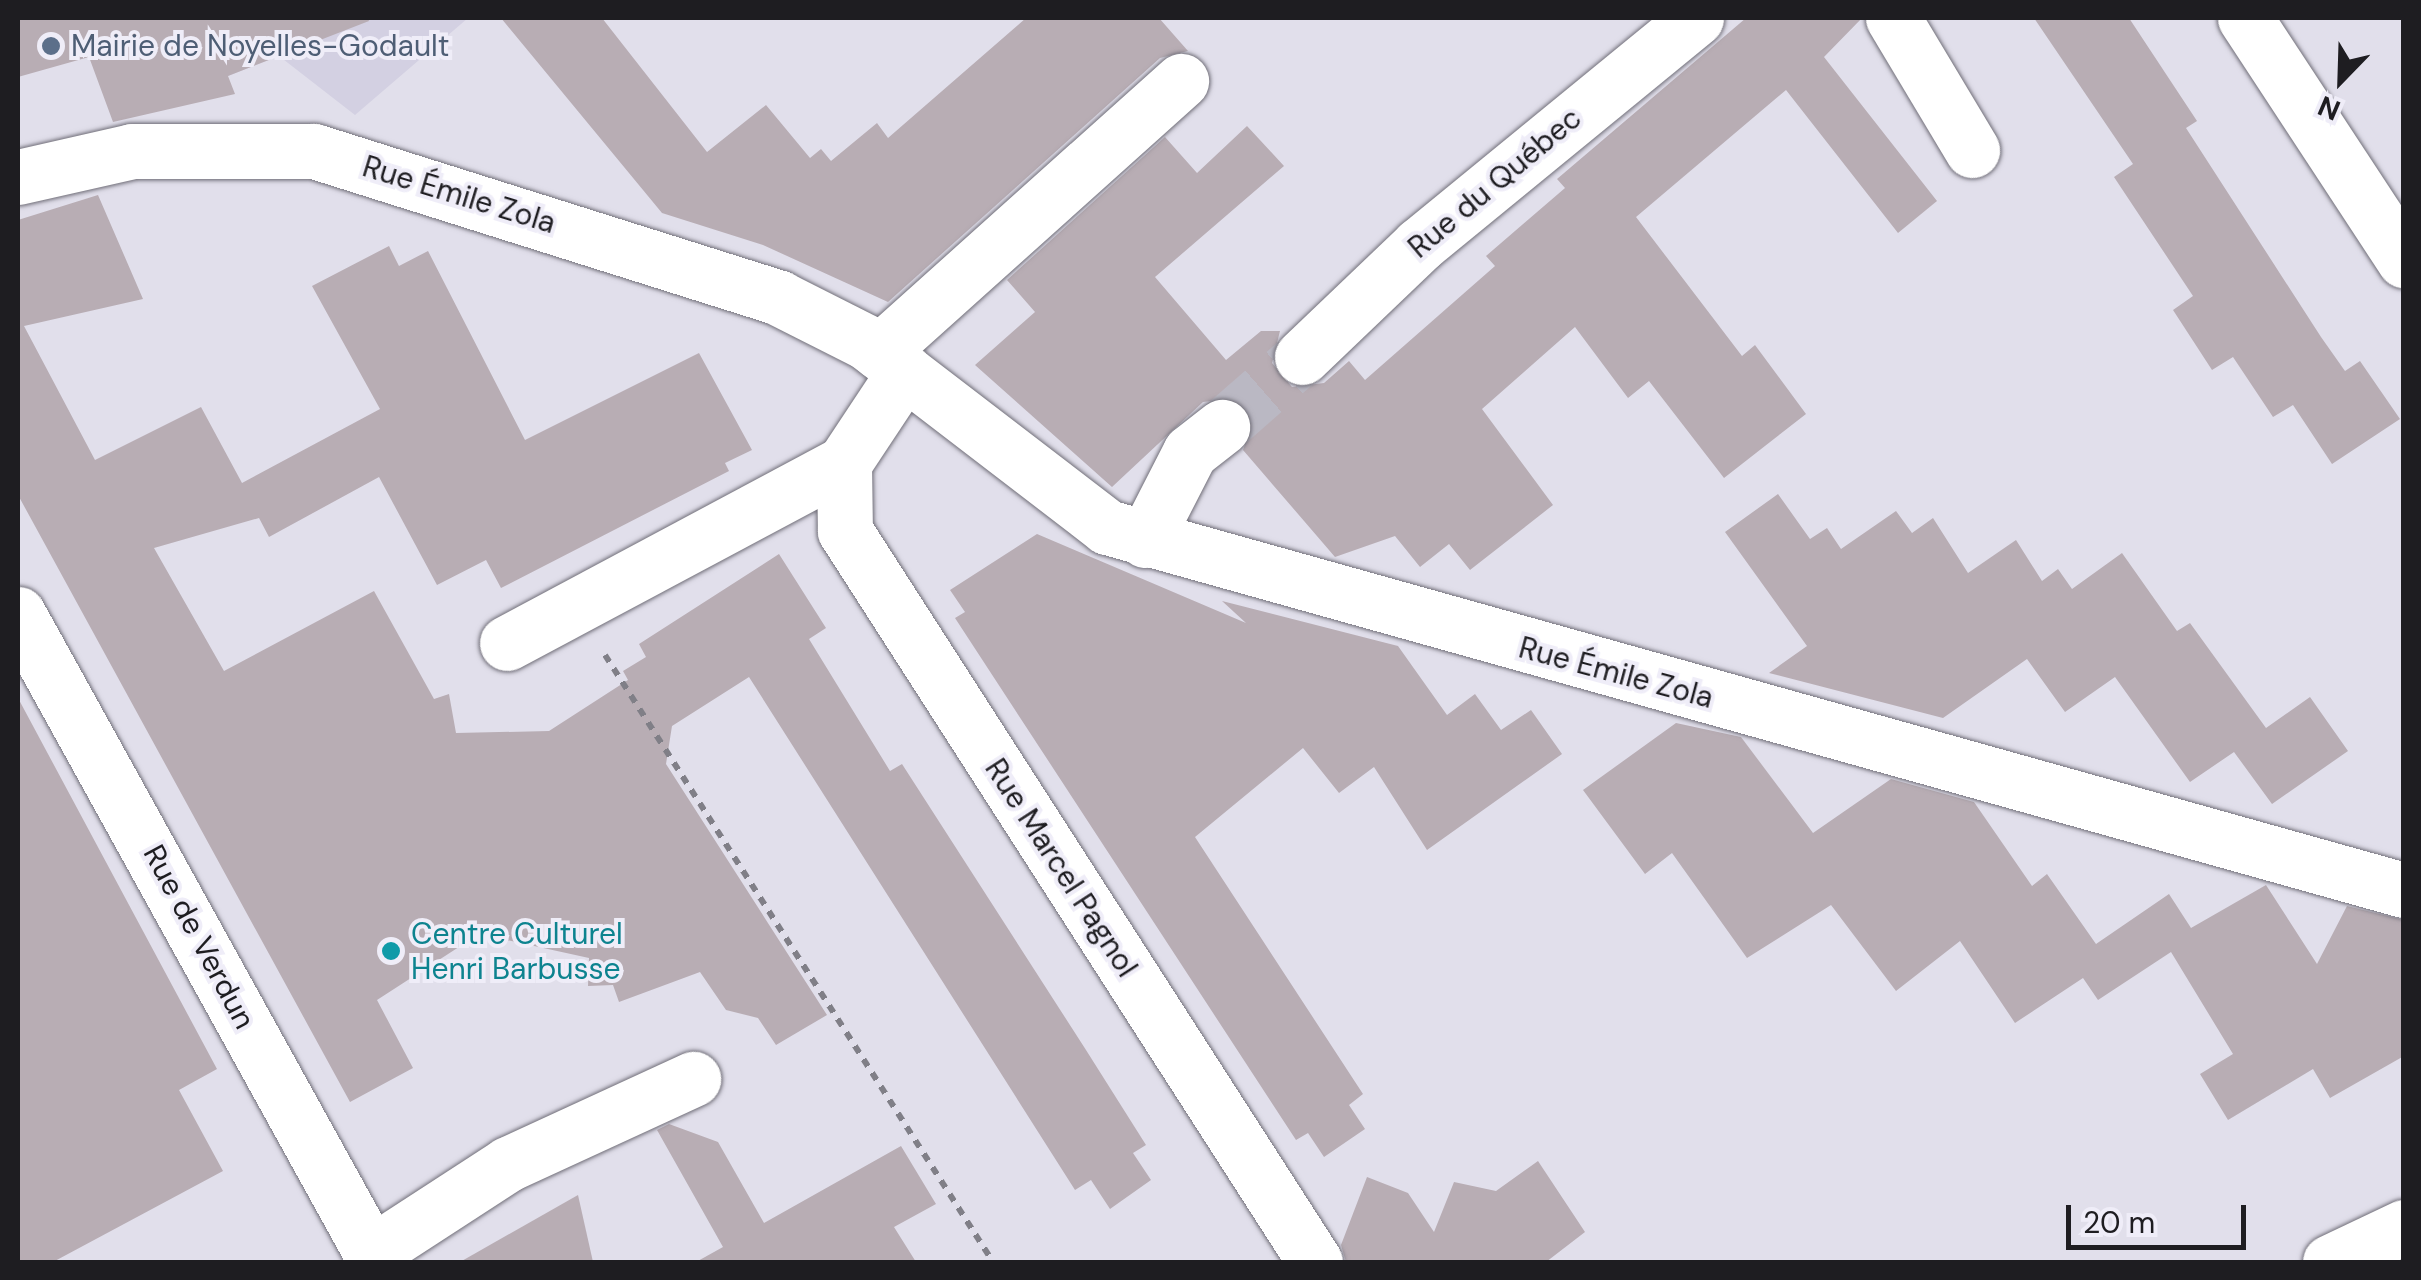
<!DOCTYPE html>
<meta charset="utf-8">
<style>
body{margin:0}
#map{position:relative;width:2421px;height:1280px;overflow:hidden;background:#e1dfeb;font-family:"DM Sans",sans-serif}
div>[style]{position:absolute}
.built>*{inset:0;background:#d3d0e2}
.building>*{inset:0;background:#b8adb4}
.minor-tunnel>*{height:55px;margin-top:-27.5px;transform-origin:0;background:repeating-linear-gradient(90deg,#bab8c3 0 55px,transparent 0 83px)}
.path>*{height:6px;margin-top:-3px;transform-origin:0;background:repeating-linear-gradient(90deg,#807f87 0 8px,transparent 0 16px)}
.roads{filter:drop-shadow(0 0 2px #706e78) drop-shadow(0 0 2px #706e78)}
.minor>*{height:55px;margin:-27.5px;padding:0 27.5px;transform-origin:27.5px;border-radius:27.5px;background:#fff}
.dots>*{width:28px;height:28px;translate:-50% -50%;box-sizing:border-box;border:5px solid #efedf8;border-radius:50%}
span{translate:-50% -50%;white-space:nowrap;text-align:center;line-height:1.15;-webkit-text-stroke:8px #efedf8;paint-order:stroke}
.service-label{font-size:30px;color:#4e5e75}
.left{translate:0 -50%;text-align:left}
.street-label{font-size:30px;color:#1e1d21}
.culture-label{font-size:30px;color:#0d838f}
.frame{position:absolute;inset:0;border:20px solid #1e1d21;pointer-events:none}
.north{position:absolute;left:2291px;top:30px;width:100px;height:100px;-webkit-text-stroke:8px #efedf8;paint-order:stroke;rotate:203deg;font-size:28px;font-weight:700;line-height:40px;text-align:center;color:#1e1d21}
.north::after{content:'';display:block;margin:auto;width:35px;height:45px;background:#1e1d21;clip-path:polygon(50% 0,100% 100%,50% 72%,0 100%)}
.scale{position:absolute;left:2066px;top:1205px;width:180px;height:45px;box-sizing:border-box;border:5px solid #1e1d21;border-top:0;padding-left:12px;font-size:30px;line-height:35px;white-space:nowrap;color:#1e1d21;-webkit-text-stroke:8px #efedf8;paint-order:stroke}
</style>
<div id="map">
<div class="built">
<div style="clip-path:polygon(205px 18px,468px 18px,355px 115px,279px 56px,228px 76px)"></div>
</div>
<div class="building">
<div style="clip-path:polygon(18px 18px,368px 18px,369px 21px,228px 76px,235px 94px,113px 122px,89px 57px,18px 77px)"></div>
<div style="clip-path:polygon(501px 18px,602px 18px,707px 152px,766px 105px,810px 158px,821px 149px,831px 161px,877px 123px,888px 138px,1026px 18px,1159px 18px,1188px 51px,1160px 58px,888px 302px,763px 245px,662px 213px)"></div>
<div style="clip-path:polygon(1746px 18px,1862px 18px,1824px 57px,1937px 201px,1898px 233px,1786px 90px,1636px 217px,1742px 356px,1755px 345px,1806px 414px,1724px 478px,1649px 381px,1628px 398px,1575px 327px,1482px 409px,1553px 505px,1470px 570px,1449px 544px,1420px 567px,1395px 536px,1335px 557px,1243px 450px,1253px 422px,1235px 398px,1203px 402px,1112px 487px,975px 365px,1035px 312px,1007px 280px,1165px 137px,1197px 173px,1247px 126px,1284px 166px,1155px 277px,1226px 360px,1261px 331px,1280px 331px,1272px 363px,1292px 387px,1324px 383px,1349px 361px,1365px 380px,1495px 266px,1486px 256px,1565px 188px,1557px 179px)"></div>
<div style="clip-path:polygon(2034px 18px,2129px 18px,2197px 121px,2186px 128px,2321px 337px,2345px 371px,2360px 361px,2400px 419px,2332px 464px,2293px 405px,2273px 417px,2233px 357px,2212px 370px,2173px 310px,2193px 296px,2114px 177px,2133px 164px)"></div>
<div style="clip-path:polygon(98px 195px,143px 299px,24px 326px,95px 460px,201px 407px,242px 483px,380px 409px,312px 286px,389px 246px,399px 266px,428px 251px,525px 440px,699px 353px,752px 450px,725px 463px,729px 471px,501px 588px,486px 560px,437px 585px,379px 477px,269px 537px,259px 518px,154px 548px,224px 671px,374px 591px,434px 699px,449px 694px,456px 733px,549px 731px,628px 680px,623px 671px,646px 657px,639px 644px,779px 554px,826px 628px,809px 639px,890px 771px,902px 764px,1086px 1050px,1146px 1145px,1133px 1153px,1151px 1180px,1110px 1209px,1091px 1180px,1075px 1190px,749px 677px,672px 726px,666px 764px,827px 1015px,776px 1045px,758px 1018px,726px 1010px,700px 972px,619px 1002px,613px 985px,588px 986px,589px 958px,479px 934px,377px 1000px,413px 1068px,350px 1102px,18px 495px,18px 220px)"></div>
<div style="clip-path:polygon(1778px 494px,1810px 539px,1827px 528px,1841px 549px,1896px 511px,1912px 533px,1933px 518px,1968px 573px,2016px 540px,2042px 581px,2058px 569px,2072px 589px,2122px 553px,2177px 631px,2190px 623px,2266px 728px,2310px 697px,2348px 751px,2272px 804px,2234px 752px,2190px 782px,2115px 677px,2065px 712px,2027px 659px,1943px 718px,1769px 673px,1807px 646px,1725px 532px)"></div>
<div style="clip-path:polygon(1037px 534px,1246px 623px,1222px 601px,1398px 646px,1447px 715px,1475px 694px,1501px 730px,1531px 710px,1562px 754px,1427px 850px,1374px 767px,1339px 793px,1303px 748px,1195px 837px,1363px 1094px,1349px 1105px,1365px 1129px,1324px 1157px,1308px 1133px,1296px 1140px,955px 618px,965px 612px,950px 590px)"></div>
<div style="clip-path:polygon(18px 698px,217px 1069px,179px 1090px,223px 1171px,53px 1262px,18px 1262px)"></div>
<div style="clip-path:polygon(1676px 723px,1741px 737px,1813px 833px,1891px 779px,1974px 802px,2032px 886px,2047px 874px,2096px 944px,2169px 894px,2191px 928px,2266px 885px,2317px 964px,2347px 906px,2404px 920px,2404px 1056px,2330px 1098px,2313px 1069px,2228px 1120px,2200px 1074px,2233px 1054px,2171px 952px,2098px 1000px,2083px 978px,2015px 1023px,1960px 941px,1896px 991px,1831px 905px,1747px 958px,1672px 853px,1645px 874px,1583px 790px)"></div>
<div style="clip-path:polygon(669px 1124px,718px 1142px,764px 1223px,901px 1146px,936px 1204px,894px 1227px,916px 1262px,696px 1262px,723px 1247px,657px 1130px)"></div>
<div style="clip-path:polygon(1538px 1161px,1585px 1232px,1546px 1262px,1346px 1262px,1341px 1245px,1367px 1177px,1408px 1193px,1434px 1232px,1454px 1182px,1496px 1191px)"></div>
<div style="clip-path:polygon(578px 1195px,593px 1262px,460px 1262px)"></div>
</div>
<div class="minor-tunnel">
<div style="left:1222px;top:427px;width:106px;rotate:-41.2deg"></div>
</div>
<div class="path">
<div style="left:605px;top:655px;width:720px;rotate:57.41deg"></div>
</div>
<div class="roads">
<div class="minor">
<div style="left:1893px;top:18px;width:154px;rotate:59.1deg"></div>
<div style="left:2245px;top:18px;width:290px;rotate:56.7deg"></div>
<div style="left:18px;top:177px;width:117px;rotate:-12.8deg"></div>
<div style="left:132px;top:151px;width:182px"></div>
<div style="left:314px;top:151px;width:488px;rotate:17.5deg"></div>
<div style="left:779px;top:298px;width:97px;rotate:26.8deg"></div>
<div style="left:866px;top:342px;width:304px;rotate:37.5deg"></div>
<div style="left:1107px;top:527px;width:1347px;rotate:15.64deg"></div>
<div style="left:879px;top:352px;width:406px;rotate:-41.9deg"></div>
<div style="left:1302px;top:357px;width:162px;rotate:-43.7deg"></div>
<div style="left:1419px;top:245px;width:358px;rotate:-39.3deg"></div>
<div style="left:844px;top:463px;width:68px;rotate:89.2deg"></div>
<div style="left:845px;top:531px;width:869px;rotate:57.26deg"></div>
<div style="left:1145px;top:540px;width:99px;rotate:-62.9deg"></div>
<div style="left:1190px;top:452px;width:41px;rotate:-38deg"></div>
<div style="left:18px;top:614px;width:740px;rotate:61.08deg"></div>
<div style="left:507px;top:643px;width:382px;rotate:-28.1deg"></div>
<div style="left:844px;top:463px;width:110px;rotate:-56.5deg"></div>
<div style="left:371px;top:1253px;width:163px;rotate:-33deg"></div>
<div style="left:508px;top:1164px;width:204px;rotate:-24.7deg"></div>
<div style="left:2330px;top:1262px;width:82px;rotate:-25.3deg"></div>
</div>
</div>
<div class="dots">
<div style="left:51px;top:46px;background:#5c6f8a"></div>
<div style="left:391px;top:951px;background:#0f9aa8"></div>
</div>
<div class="service-label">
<span class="left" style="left:71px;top:46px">Mairie de Noyelles-Godault</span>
</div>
<div class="street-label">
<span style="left:1495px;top:183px;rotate:-40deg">Rue du Québec</span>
<span style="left:459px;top:195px;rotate:17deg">Rue Émile Zola</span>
<span style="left:1616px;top:673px;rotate:15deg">Rue Émile Zola</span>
<span style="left:1061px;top:868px;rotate:57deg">Rue Marcel Pagnol</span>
<span style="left:199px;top:937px;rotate:62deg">Rue de Verdun</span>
</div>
<div class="culture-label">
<span class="left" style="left:411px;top:951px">Centre Culturel<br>Henri Barbusse</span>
</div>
<div class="frame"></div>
<div class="north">N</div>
<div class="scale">20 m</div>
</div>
